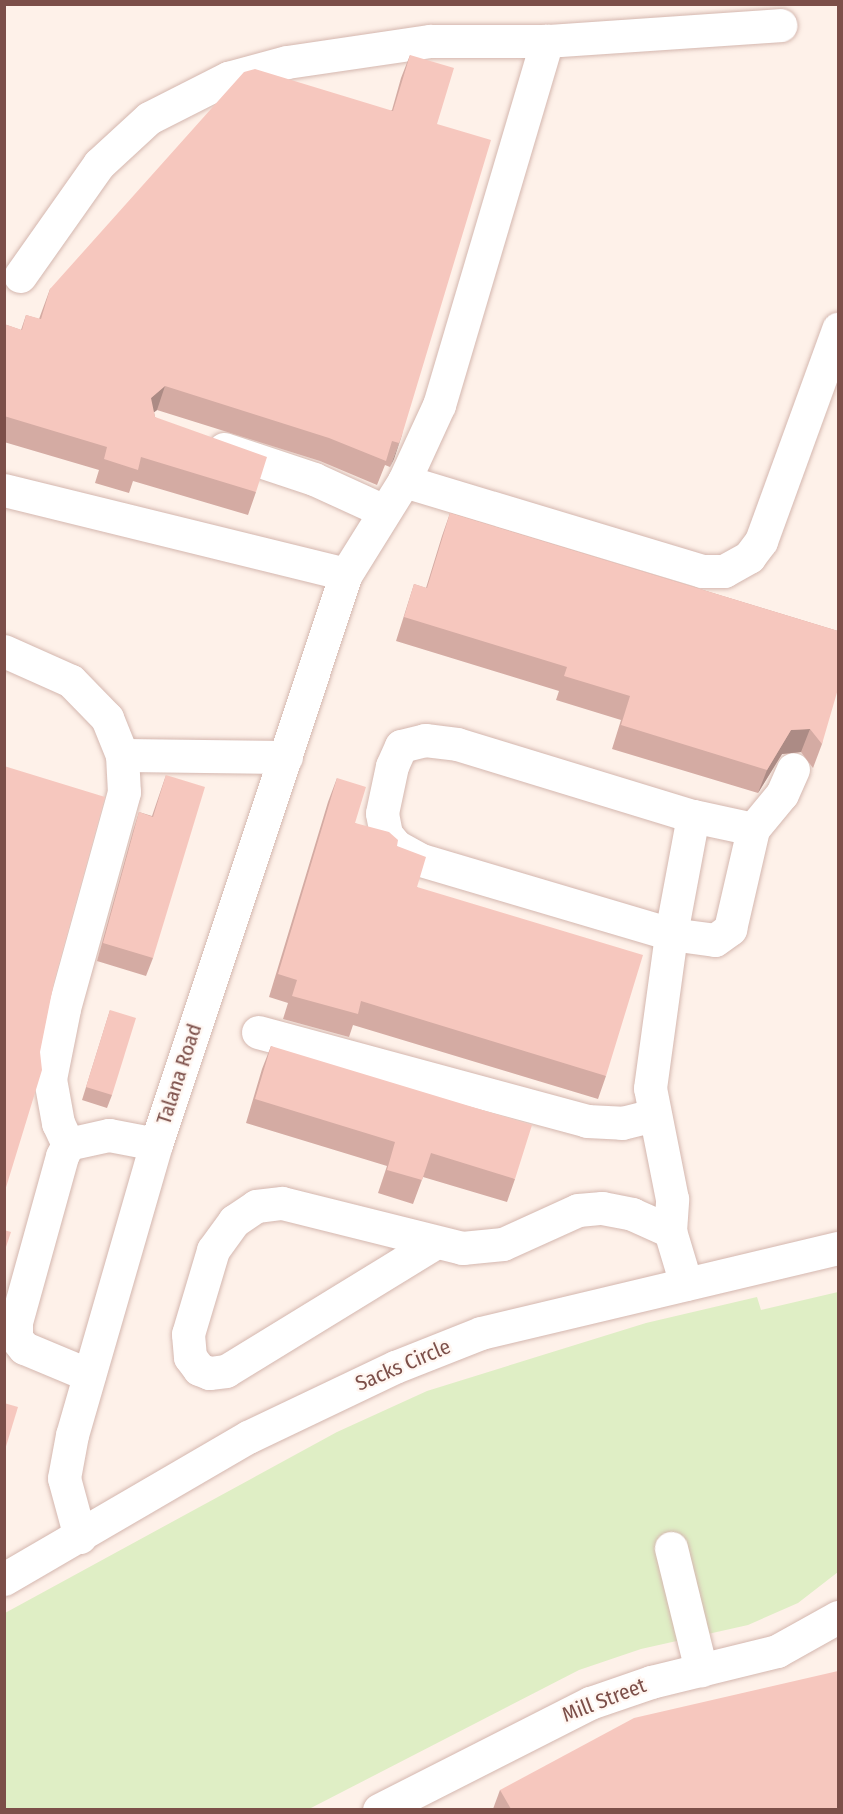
<!DOCTYPE html>
<style>
body{margin:0}
#map{position:relative;width:843px;height:1814px;overflow:hidden;background:#fef1e9;font-family:"Fira Sans Condensed",sans-serif}
div>[style]{position:absolute}
.green>*{inset:0;background:#dfeec5}
.roads{filter:drop-shadow(0 0 2px #d4b7af) drop-shadow(0 0 2px #d4b7af)}
.minor>*{height:33px;margin:-16.5px;padding:0 16.5px;transform-origin:16.5px;border-radius:16.5px;background:#fff}
.wall>*{inset:0;background:#d4aba3}
.shaded-wall>*{inset:0;background:#ac8b85}
.building>*{inset:0;background:#f6c7be}
span{translate:-50% -50%;white-space:nowrap;text-align:center;line-height:1.15;-webkit-text-stroke:4.5px #fff6f1;paint-order:stroke}
.street-label{font-size:21px;color:#7c4f49}
.frame{position:absolute;inset:0;border:6px solid #7c4f49;pointer-events:none}
</style>
<div id="map">
<div class="green">
<div style="clip-path:polygon(838px 1292px,838px 1572px,798px 1603px,748px 1625px,641px 1649px,579px 1670px,309px 1809px,5px 1810px,5px 1613px,337px 1432px,427px 1391px,646px 1323px,757px 1297px,761px 1310px)"></div>
</div>
<div class="roads">
<div class="minor">
<div style="left:20px;top:276px;width:137px;rotate:-54.8deg"></div>
<div style="left:99px;top:164px;width:68px;rotate:-42.6deg"></div>
<div style="left:149px;top:118px;width:89px;rotate:-26.9deg"></div>
<div style="left:228px;top:78px;width:61px;rotate:-15.2deg"></div>
<div style="left:287px;top:62px;width:145px;rotate:-8.4deg"></div>
<div style="left:430px;top:41px;width:117px"></div>
<div style="left:547px;top:41px;width:234px;rotate:-3.9deg"></div>
<div style="left:224px;top:449px;width:95px;rotate:18.4deg"></div>
<div style="left:314px;top:479px;width:77px;rotate:24.6deg"></div>
<div style="left:404px;top:481px;width:311px;rotate:16.8deg"></div>
<div style="left:702px;top:571px;width:22px"></div>
<div style="left:724px;top:571px;width:29px;rotate:-29deg"></div>
<div style="left:749px;top:557px;width:20px;rotate:-53deg"></div>
<div style="left:761px;top:541px;width:226px;rotate:-70deg"></div>
<div style="left:4px;top:490px;width:352px;rotate:13.8deg"></div>
<div style="left:4px;top:651px;width:73px;rotate:24.1deg"></div>
<div style="left:71px;top:681px;width:52px;rotate:45.8deg"></div>
<div style="left:107px;top:718px;width:40px;rotate:68deg"></div>
<div style="left:122px;top:755px;width:37px;rotate:87deg"></div>
<div style="left:124px;top:792px;width:225px;rotate:105.5deg"></div>
<div style="left:64px;top:1009px;width:71px;rotate:101.3deg"></div>
<div style="left:50px;top:1079px;width:45px;rotate:79.7deg"></div>
<div style="left:58px;top:1123px;width:23px;rotate:65deg"></div>
<div style="left:122px;top:755px;width:164px;rotate:0.7deg"></div>
<div style="left:693px;top:816px;width:120px;rotate:100.6deg"></div>
<div style="left:671px;top:934px;width:44px;rotate:7.8deg"></div>
<div style="left:715px;top:940px;width:19px;rotate:-36deg"></div>
<div style="left:730px;top:929px;width:103px;rotate:-77deg"></div>
<div style="left:753px;top:829px;width:45px;rotate:-50.4deg"></div>
<div style="left:782px;top:794px;width:27px;rotate:-66deg"></div>
<div style="left:258px;top:1032px;width:341px;rotate:15.1deg"></div>
<div style="left:587px;top:1121px;width:35px;rotate:3deg"></div>
<div style="left:622px;top:1123px;width:32px;rotate:-14deg"></div>
<div style="left:433px;top:1244px;width:243px;rotate:148.5deg"></div>
<div style="left:226px;top:1371px;width:17px;rotate:173deg"></div>
<div style="left:209px;top:1373px;width:11px;rotate:-158deg"></div>
<div style="left:199px;top:1369px;width:15px;rotate:-127deg"></div>
<div style="left:190px;top:1357px;width:23px;rotate:-95deg"></div>
<div style="left:188px;top:1334px;width:88px;rotate:-73.4deg"></div>
<div style="left:213px;top:1250px;width:36px;rotate:-54deg"></div>
<div style="left:234px;top:1221px;width:27px;rotate:-34deg"></div>
<div style="left:256px;top:1206px;width:26px;rotate:-7deg"></div>
<div style="left:282px;top:1203px;width:186px;rotate:14deg"></div>
<div style="left:462px;top:1248px;width:41px;rotate:-5.6deg"></div>
<div style="left:503px;top:1244px;width:82px;rotate:-24.4deg"></div>
<div style="left:578px;top:1210px;width:24px;rotate:-5deg"></div>
<div style="left:602px;top:1208px;width:31px;rotate:11deg"></div>
<div style="left:632px;top:1214px;width:42px;rotate:24.1deg"></div>
<div style="left:686px;top:1284px;width:55px;rotate:-106.8deg"></div>
<div style="left:670px;top:1231px;width:32px;rotate:-86deg"></div>
<div style="left:672px;top:1199px;width:113px;rotate:-101.2deg"></div>
<div style="left:650px;top:1088px;width:155px;rotate:-82.2deg"></div>
<div style="left:671px;top:934px;width:261px;rotate:-163.5deg"></div>
<div style="left:421px;top:860px;width:29px;rotate:-151deg"></div>
<div style="left:396px;top:846px;width:16px;rotate:-130deg"></div>
<div style="left:386px;top:834px;width:21px;rotate:-101deg"></div>
<div style="left:382px;top:813px;width:48px;rotate:-78deg"></div>
<div style="left:392px;top:766px;width:22px;rotate:-66deg"></div>
<div style="left:401px;top:746px;width:25px;rotate:-14deg"></div>
<div style="left:425px;top:740px;width:32px;rotate:7deg"></div>
<div style="left:457px;top:744px;width:247px;rotate:17deg"></div>
<div style="left:693px;top:816px;width:61px;rotate:12.2deg"></div>
<div style="left:89px;top:1375px;width:70px;rotate:-157.4deg"></div>
<div style="left:24px;top:1348px;width:13px;rotate:-129deg"></div>
<div style="left:16px;top:1338px;width:16px;rotate:-90deg"></div>
<div style="left:16px;top:1322px;width:172px;rotate:-74.5deg"></div>
<div style="left:62px;top:1156px;width:13px;rotate:-63deg"></div>
<div style="left:68px;top:1144px;width:42px;rotate:-12.4deg"></div>
<div style="left:109px;top:1135px;width:48px;rotate:10.8deg"></div>
<div style="left:80px;top:1537px;width:61px;rotate:-105.2deg"></div>
<div style="left:64px;top:1478px;width:44px;rotate:-79.5deg"></div>
<div style="left:72px;top:1435px;width:303px;rotate:-73.9deg"></div>
<div style="left:156px;top:1144px;width:601px;rotate:-71.57deg"></div>
<div style="left:346px;top:574px;width:110px;rotate:-58.1deg"></div>
<div style="left:404px;top:481px;width:84px;rotate:-65.3deg"></div>
<div style="left:439px;top:405px;width:380px;rotate:-73.5deg"></div>
<div style="left:671px;top:1548px;width:126px;rotate:76.2deg"></div>
<div style="left:4px;top:1579px;width:282px;rotate:-30.2deg"></div>
<div style="left:248px;top:1437px;width:163px;rotate:-25.5deg"></div>
<div style="left:395px;top:1367px;width:92px;rotate:-21.6deg"></div>
<div style="left:481px;top:1333px;width:367px;rotate:-13.4deg"></div>
<div style="left:379px;top:1810px;width:237px;rotate:-26.9deg"></div>
<div style="left:590px;top:1703px;width:65px;rotate:-19deg"></div>
<div style="left:651px;top:1682px;width:130px;rotate:-13.8deg"></div>
<div style="left:777px;top:1651px;width:70px;rotate:-29.1deg"></div>
</div>
</div>
<div class="wall">
<div style="clip-path:polygon(410px 55px,437px 124px,402px 435px,390px 467px,385px 465px,377px 485px,320px 461px,157px 410px,154px 412px,155px 417px,256px 492px,248px 515px,133px 481px,129px 493px,95px 483px,99px 470px,4px 442px,4px 324px,21px 330px,26px 315px,39px 319px,50px 289px,392px 110px,401px 78px)"></div>
<div style="clip-path:polygon(450px 513px,838px 631px,822px 744px,813px 768px,801px 752px,782px 754px,758px 793px,612px 749px,621px 720px,556px 700px,559px 691px,396px 641px,414px 584px,426px 588px,442px 536px)"></div>
<div style="clip-path:polygon(166px 775px,153px 958px,146px 976px,97px 961px,133px 831px,139px 812px,152px 816px)"></div>
<div style="clip-path:polygon(337px 778px,355px 823px,397px 846px,417px 887px,606px 1076px,598px 1099px,353px 1025px,349px 1037px,283px 1019px,288px 1003px,269px 997px,328px 802px)"></div>
<div style="clip-path:polygon(110px 1010px,112px 1095px,107px 1108px,82px 1100px)"></div>
<div style="clip-path:polygon(271px 1046px,515px 1179px,507px 1202px,423px 1177px,413px 1204px,378px 1193px,387px 1166px,246px 1123px,262px 1069px)"></div>
<div style="clip-path:polygon(500px 1790px,838px 1809px,493px 1809px)"></div>
</div>
<div class="shaded-wall">
<div style="clip-path:polygon(165px 386px,157px 410px,142px 422px,151px 398px)"></div>
<div style="clip-path:polygon(402px 435px,394px 459px,390px 467px)"></div>
<div style="clip-path:polygon(810px 729px,801px 752px,782px 754px,758px 793px,767px 770px,791px 730px)"></div>
</div>
<div class="building">
<div style="clip-path:polygon(410px 55px,454px 68px,437px 124px,491px 140px,402px 435px,399px 443px,392px 441px,386px 461px,329px 438px,165px 386px,151px 398px,155px 417px,267px 457px,256px 492px,141px 457px,138px 470px,104px 459px,107px 447px,4px 416px,4px 324px,22px 330px,26px 315px,41px 319px,50px 289px,244px 72px,255px 69px,393px 111px)"></div>
<div style="clip-path:polygon(450px 513px,838px 631px,838px 689px,822px 744px,810px 729px,791px 730px,767px 770px,621px 725px,630px 696px,564px 676px,567px 667px,404px 617px,414px 584px,427px 588px)"></div>
<div style="clip-path:polygon(4px 766px,105px 797px,54px 982px,40px 1052px,42px 1070px,4px 1194px)"></div>
<div style="clip-path:polygon(166px 775px,205px 787px,153px 958px,103px 943px,139px 812px,153px 817px)"></div>
<div style="clip-path:polygon(337px 778px,366px 787px,355px 823px,389px 832px,398px 840px,397px 846px,426px 857px,417px 887px,643px 955px,606px 1076px,361px 1001px,358px 1014px,292px 996px,297px 980px,278px 974px)"></div>
<div style="clip-path:polygon(110px 1010px,136px 1018px,112px 1095px,86px 1087px)"></div>
<div style="clip-path:polygon(271px 1046px,532px 1125px,515px 1179px,431px 1153px,422px 1180px,387px 1170px,395px 1142px,255px 1099px)"></div>
<div style="clip-path:polygon(4px 1230px,11px 1232px,4px 1253px)"></div>
<div style="clip-path:polygon(4px 1403px,18px 1407px,4px 1453px)"></div>
<div style="clip-path:polygon(838px 1671px,838px 1809px,511px 1809px,500px 1790px,634px 1718px)"></div>
</div>
<div class="street-label">
<span style="left:179px;top:1074px;rotate:-72deg">Talana Road</span>
<span style="left:403px;top:1365px;rotate:-23deg">Sacks Circle</span>
<span style="left:604px;top:1700px;rotate:-21deg">Mill Street</span>
</div>
<div class="frame"></div>
</div>
